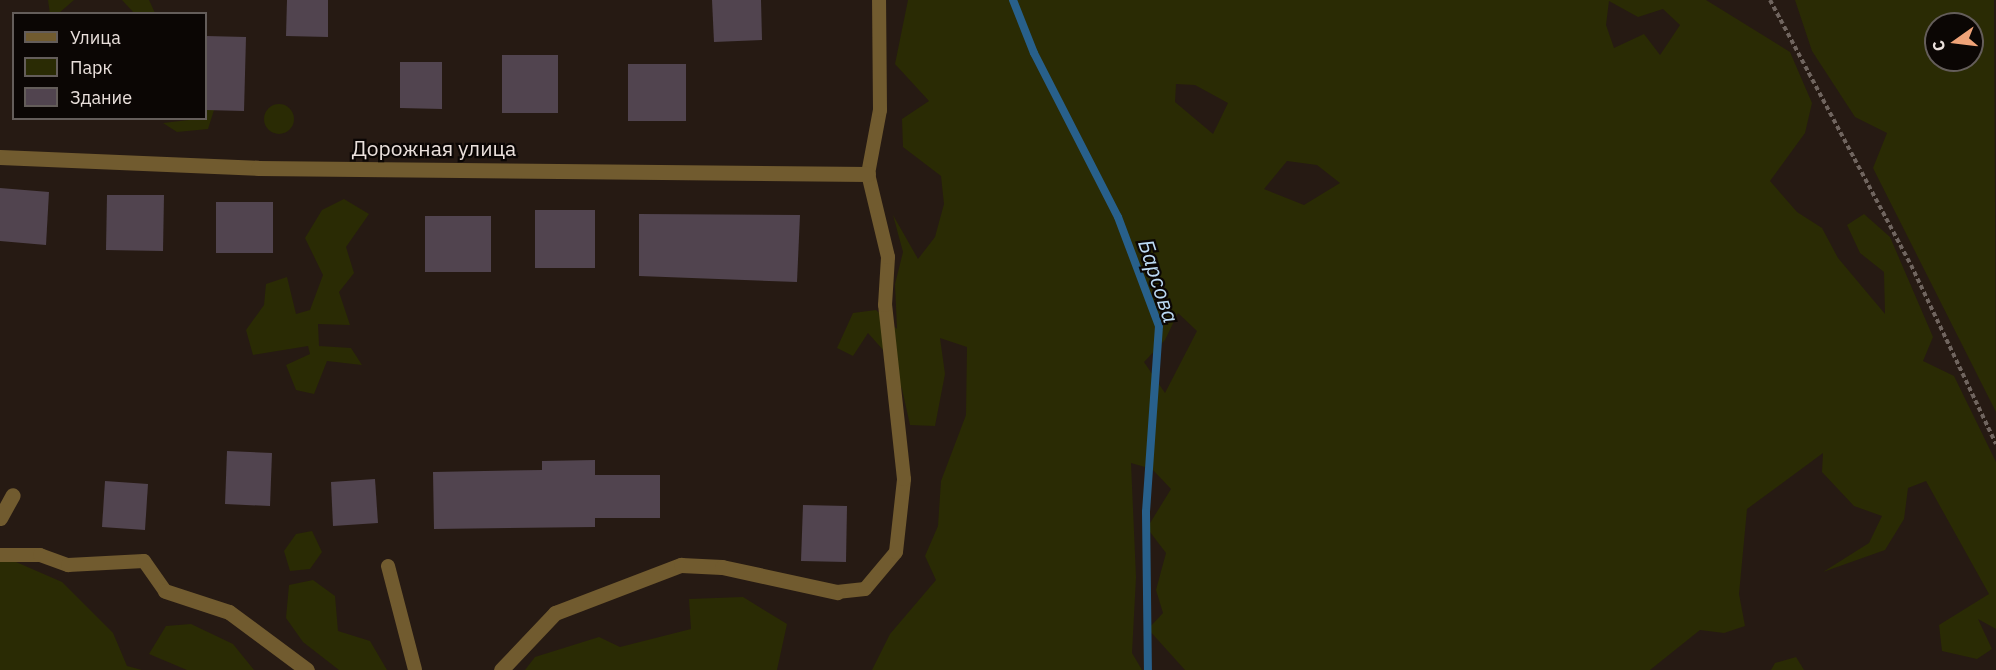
<!DOCTYPE html>
<meta charset="utf-8">
<style>
body{margin:0}
#map{position:relative;width:1996px;height:670px;overflow:hidden;background:#261a13;font-family:"IBM Plex Sans",sans-serif}
div>[style]{position:absolute}
.green>*{inset:0;background:#2a2b04}
.round{border-radius:50%}
.stream>*{height:8px;margin:-4px;padding:0 4px;transform-origin:4px;border-radius:4px;background:#28608b}
.building>*{inset:0;background:#51444f}
.path>*{height:4px;margin-top:-2px;transform-origin:0;background:repeating-linear-gradient(90deg,#70655f 0 4.5px,transparent 0 7.5px)}
.lane>*{height:14px;margin:-7px;padding:0 7px;transform-origin:7px;border-radius:7px;background:#715b2f}
.street>*{height:15px;margin:-7.5px;padding:0 7.5px;transform-origin:7.5px;border-radius:7.5px;background:#715b2f}
span{translate:-50% -50%;white-space:nowrap;text-align:center;line-height:1.15;-webkit-text-stroke:4.5px #0b0604;paint-order:stroke}
.street-label{font-size:21px;color:#eae0dc}
.water-label{font-size:22px;color:#bcdaf4;font-style:italic}
.legend{position:absolute;left:12px;top:12px;width:195px;height:108px;box-sizing:border-box;background:#0b0604;border:2px solid #645d5a;margin:0;padding:8px 10px;list-style:none;font-size:18px;color:#eae0dc}
.legend li{display:flex;align-items:center;gap:12px;height:30px}
.legend b{width:30px;border:2px solid #645d5a}
.north{position:absolute;left:1924px;top:12px;width:60px;height:60px;box-sizing:border-box;background:#0b0604;border:2px solid #645d5a;border-radius:50%;rotate:256deg;font-size:16px;font-weight:700;line-height:24px;text-align:center;color:#eae0dc}
.north::after{content:'';display:block;margin:auto;width:21px;height:27px;background:#f0a378;clip-path:polygon(50% 0,100% 100%,50% 72%,0 100%)}
</style>
<div id="map">
<div class="green">
<div style="clip-path:polygon(48px 0,74px 0,59px 13px,50px 14px)"></div>
<div style="clip-path:polygon(122px 0,149px 0,155px 13px,134px 13px)"></div>
<div style="clip-path:polygon(evenodd,908px 0,1706px 0,1790px 52px,1812px 103px,1805px 133px,1770px 181px,1797px 212px,1822px 228px,1838px 258px,1885px 314px,1884px 272px,1860px 253px,1847px 225px,1864px 214px,1890px 237px,1933px 337px,1923px 361px,1954px 376px,1996px 462px,1996px 629px,1978px 619px,1992px 649px,1977px 659px,1942px 651px,1939px 625px,1989px 594px,1926px 481px,1908px 488px,1904px 519px,1885px 550px,1823px 572px,1869px 543px,1882px 516px,1854px 506px,1822px 472px,1823px 453px,1747px 509px,1739px 594px,1745px 626px,1724px 633px,1700px 630px,1650px 670px,1185px 670px,1148px 629px,1163px 613px,1156px 590px,1166px 553px,1147px 528px,1171px 489px,1152px 469px,1131px 463px,1136px 577px,1132px 653px,1142px 670px,872px 670px,890px 634px,936px 580px,925px 556px,938px 526px,941px 481px,966px 415px,967px 347px,940px 338px,945px 374px,935px 426px,910px 425px,902px 389px,884px 351px,868px 333px,853px 356px,837px 348px,853px 313px,876px 310px,897px 329px,895px 284px,903px 252px,893px 215px,918px 259px,935px 237px,944px 204px,941px 176px,903px 147px,902px 119px,929px 101px,895px 64px,908px 0,1609px 1px,1638px 17px,1663px 9px,1680px 25px,1660px 55px,1644px 34px,1614px 48px,1606px 25px,1609px 1px,908px 0,1176px 84px,1195px 85px,1228px 103px,1213px 134px,1175px 102px,1176px 84px,908px 0,1287px 161px,1317px 165px,1340px 183px,1304px 205px,1264px 189px,1287px 161px,908px 0,1178px 313px,1197px 331px,1165px 393px,1144px 362px,1165px 340px,1178px 313px)"></div>
<div style="clip-path:polygon(evenodd,1795px 0,1994px 0,1996px 412px,1873px 168px,1887px 133px,1855px 117px,1812px 51px,1795px 0,1936px 24px,1972px 24px,1972px 60px,1936px 60px,1936px 24px)"></div>
<div class="round" style="left:264px;top:104px;width:30px;height:30px"></div>
<div style="clip-path:polygon(206px 110px,214px 110px,208px 129px,177px 132px,163px 123px,206px 118px)"></div>
<div style="clip-path:polygon(344px 199px,369px 214px,346px 247px,354px 273px,339px 292px,350px 325px,318px 324px,319px 346px,351px 348px,362px 365px,327px 361px,314px 394px,296px 390px,286px 365px,310px 354px,308px 346px,253px 355px,246px 330px,264px 305px,266px 284px,287px 277px,296px 314px,310px 310px,323px 275px,305px 238px,322px 210px)"></div>
<div style="clip-path:polygon(312px 531px,322px 552px,310px 569px,290px 571px,284px 551px,296px 534px)"></div>
<div style="clip-path:polygon(0 555px,62px 582px,113px 633px,127px 666px,142px 670px,0 670px)"></div>
<div style="clip-path:polygon(313px 580px,335px 596px,338px 631px,370px 641px,387px 670px,339px 670px,303px 642px,286px 618px,289px 585px)"></div>
<div style="clip-path:polygon(743px 597px,787px 624px,777px 670px,525px 670px,535px 657px,599px 637px,620px 647px,691px 629px,689px 599px)"></div>
<div style="clip-path:polygon(191px 624px,233px 644px,254px 670px,187px 670px,149px 654px,166px 626px)"></div>
<div style="clip-path:polygon(1796px 657px,1804px 670px,1771px 670px,1775px 663px)"></div>
</div>
<div class="stream">
<div style="left:1013px;top:0;width:57px;rotate:68.4deg"></div>
<div style="left:1034px;top:53px;width:184px;rotate:62.9deg"></div>
<div style="left:1118px;top:217px;width:116px;rotate:69.4deg"></div>
<div style="left:1159px;top:326px;width:186px;rotate:94deg"></div>
<div style="left:1146px;top:512px;width:158px;rotate:89.3deg"></div>
</div>
<div class="building">
<div style="clip-path:polygon(287px 0,328px 0,328px 37px,286px 36px)"></div>
<div style="clip-path:polygon(712px 0,761px 0,762px 40px,714px 42px)"></div>
<div style="clip-path:polygon(206px 36px,246px 37px,244px 111px,206px 110px)"></div>
<div style="clip-path:polygon(502px 55px,558px 55px,558px 113px,502px 113px)"></div>
<div style="clip-path:polygon(400px 62px,442px 62px,442px 109px,400px 108px)"></div>
<div style="clip-path:polygon(628px 64px,686px 64px,686px 121px,628px 121px)"></div>
<div style="clip-path:polygon(0 188px,49px 192px,46px 245px,0 241px)"></div>
<div style="clip-path:polygon(107px 195px,164px 195px,163px 251px,106px 250px)"></div>
<div style="clip-path:polygon(216px 202px,273px 202px,273px 253px,216px 253px)"></div>
<div style="clip-path:polygon(535px 210px,595px 210px,595px 268px,535px 268px)"></div>
<div style="clip-path:polygon(639px 214px,800px 215px,797px 282px,639px 276px)"></div>
<div style="clip-path:polygon(425px 216px,491px 216px,491px 272px,425px 272px)"></div>
<div style="clip-path:polygon(227px 451px,272px 453px,270px 506px,225px 504px)"></div>
<div style="clip-path:polygon(595px 460px,595px 475px,660px 475px,660px 518px,595px 518px,595px 527px,434px 529px,433px 472px,542px 470px,542px 461px)"></div>
<div style="clip-path:polygon(375px 479px,378px 523px,333px 526px,331px 482px)"></div>
<div style="clip-path:polygon(105px 481px,148px 484px,145px 530px,102px 527px)"></div>
<div style="clip-path:polygon(803px 505px,847px 506px,846px 562px,801px 561px)"></div>
</div>
<div class="path">
<div style="left:1770px;top:0;width:300px;rotate:62deg"></div>
<div style="left:1911px;top:265px;width:198px;rotate:64.6deg"></div>
</div>
<div class="lane">
<div style="left:0;top:555px;width:40px"></div>
<div style="left:40px;top:555px;width:30px;rotate:20deg"></div>
<div style="left:68px;top:565px;width:76px;rotate:-3deg"></div>
<div style="left:144px;top:561px;width:37px;rotate:55deg"></div>
<div style="left:388px;top:566px;width:107px;rotate:75.4deg"></div>
<div style="left:837px;top:592px;width:28px;rotate:-6deg"></div>
<div style="left:865px;top:589px;width:48px;rotate:-50deg"></div>
<div style="left:896px;top:552px;width:73px;rotate:-83.7deg"></div>
<div style="left:904px;top:479px;width:175px;rotate:-96.2deg"></div>
<div style="left:885px;top:305px;width:48px;rotate:-86.4deg"></div>
<div style="left:888px;top:257px;width:85px;rotate:-103.5deg"></div>
<div style="left:868px;top:174px;width:65px;rotate:-79.4deg"></div>
<div style="left:880px;top:110px;width:110px;rotate:-90.5deg"></div>
</div>
<div class="street">
<div style="left:0;top:157px;width:258px;rotate:2.4deg"></div>
<div style="left:258px;top:168px;width:610px;rotate:0.56deg"></div>
<div style="left:0;top:518px;width:26px;rotate:-61deg"></div>
<div style="left:165px;top:591px;width:67px;rotate:18.2deg"></div>
<div style="left:229px;top:612px;width:97px;rotate:36.6deg"></div>
<div style="left:501px;top:670px;width:79px;rotate:-46.5deg"></div>
<div style="left:555px;top:613px;width:135px;rotate:-20.9deg"></div>
<div style="left:681px;top:565px;width:41px;rotate:2.8deg"></div>
<div style="left:722px;top:567px;width:118px;rotate:12.3deg"></div>
</div>
<div class="street-label">
<span style="left:434px;top:148px">Дорожная улица</span>
</div>
<div class="water-label">
<span style="left:1159px;top:281px;rotate:72deg">Барсова</span>
</div>
<ul class="legend">
<li><b style="height:8px;background:#715b2f"></b>Улица</li>
<li><b style="height:16px;background:#2a2b04"></b>Парк</li>
<li><b style="height:16px;background:#51444f"></b>Здание</li>
</ul>
<div class="north">С</div>
</div>
